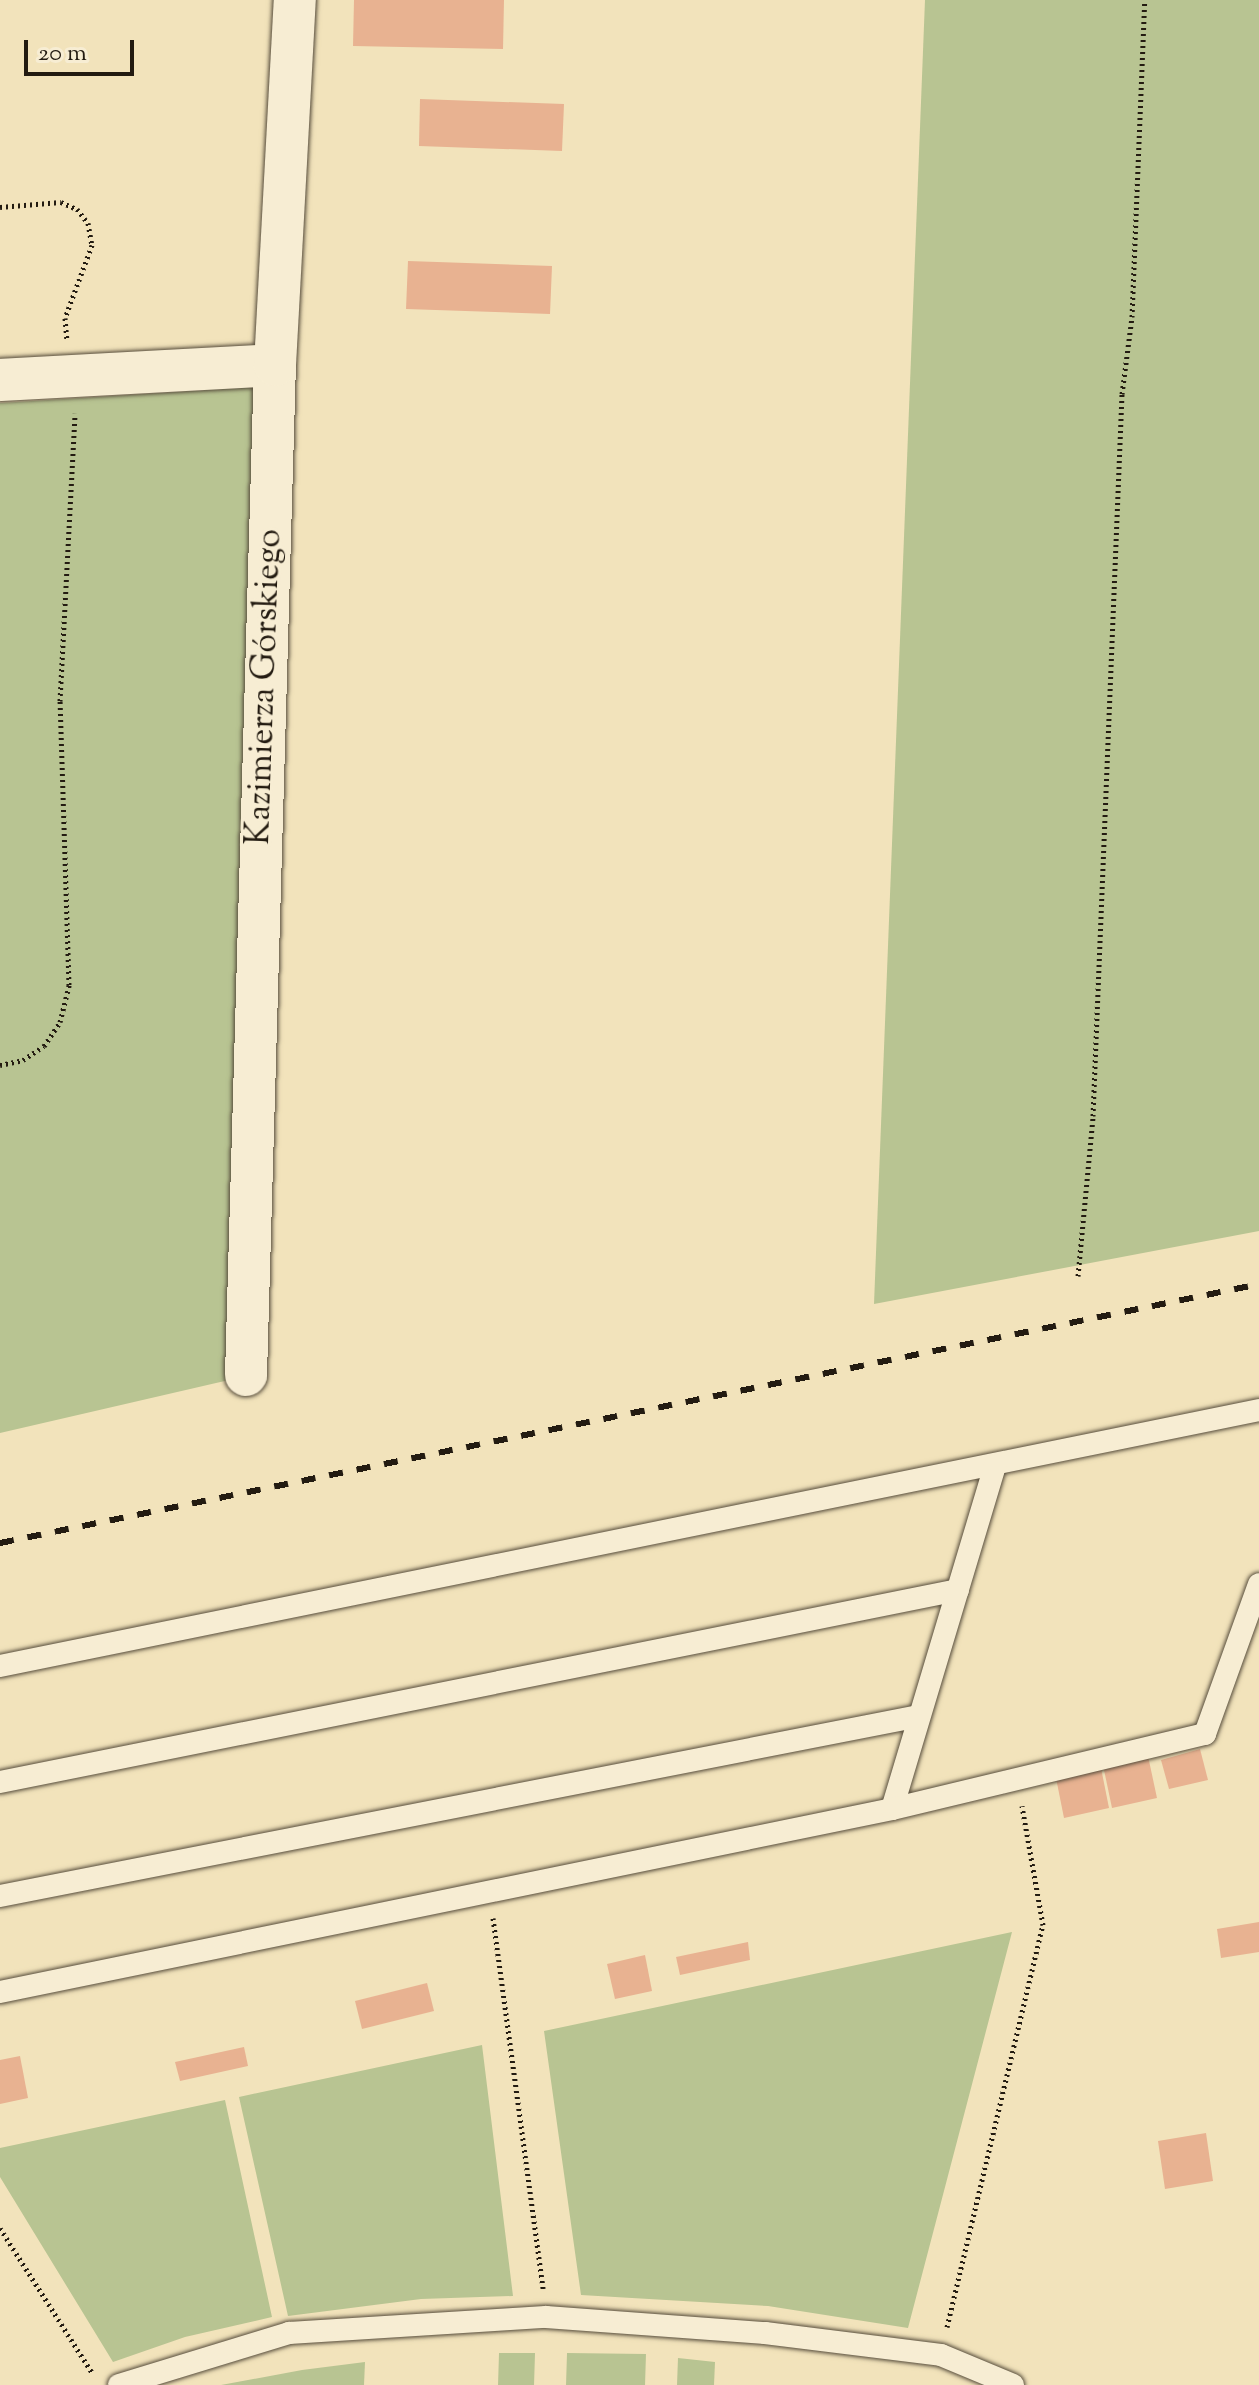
<!DOCTYPE html>
<meta charset="utf-8">
<style>
body{margin:0}
#map{position:relative;width:1259px;height:2385px;overflow:hidden;background:#f2e3bb;font-family:"Sorts Mill Goudy",serif}
div>[style]{position:absolute}
.green>*{inset:0;background:#b8c492}
.building>*{inset:0;background:#e8b291}
.path>*{height:5px;margin-top:-2.5px;transform-origin:0;background:repeating-linear-gradient(90deg,#231b11 0 2px,transparent 0 6px)}
.roads{filter:drop-shadow(0 0 2px #574d3c) drop-shadow(0 0 2px #574d3c)}
.service>*{height:22px;margin:-11px;padding:0 11px;transform-origin:11px;border-radius:11px;background:#f7edd3}
.minor>*{height:42px;margin:-21px;padding:0 21px;transform-origin:21px;border-radius:21px;background:#f7edd3}
.rail>*{height:6px;margin-top:-3px;transform-origin:0;background:repeating-linear-gradient(90deg,#231b11 0 14px,transparent 0 28px)}
span{translate:-50% -50%;white-space:nowrap;text-align:center;line-height:1.15;-webkit-text-stroke:6px #f7edd3;paint-order:stroke}
.street-label{font-size:34px;color:#231b11}
.scale{position:absolute;left:24px;top:40px;width:110px;height:36px;box-sizing:border-box;border:4px solid #231b11;border-top:0;padding-left:10px;font-size:24px;line-height:28px;white-space:nowrap;color:#231b11;-webkit-text-stroke:6px #f7edd3;paint-order:stroke}
</style>
<div id="map">
<div class="green">
<div style="clip-path:polygon(925px 0,1259px 0,1259px 1231px,874px 1304px)"></div>
<div style="clip-path:polygon(256px 387px,229px 1380px,0 1433px,0 403px)"></div>
<div style="clip-path:polygon(1012px 1932px,908px 2328px,768px 2306px,581px 2295px,544px 2031px)"></div>
<div style="clip-path:polygon(482px 2045px,513px 2296px,421px 2299px,288px 2316px,239px 2097px)"></div>
<div style="clip-path:polygon(225px 2100px,272px 2317px,185px 2337px,113px 2362px,0 2177px,0 2148px)"></div>
<div style="clip-path:polygon(499px 2353px,535px 2353px,534px 2385px,498px 2385px)"></div>
<div style="clip-path:polygon(567px 2353px,646px 2354px,645px 2385px,566px 2385px)"></div>
<div style="clip-path:polygon(678px 2358px,715px 2362px,714px 2385px,677px 2385px)"></div>
<div style="clip-path:polygon(365px 2362px,364px 2385px,221px 2385px,302px 2370px)"></div>
</div>
<div class="building">
<div style="clip-path:polygon(354px 0,504px 0,503px 49px,353px 46px)"></div>
<div style="clip-path:polygon(420px 99px,564px 104px,562px 151px,419px 146px)"></div>
<div style="clip-path:polygon(408px 261px,552px 266px,550px 314px,406px 309px)"></div>
<div style="clip-path:polygon(1200px 1749px,1208px 1780px,1169px 1789px,1161px 1760px)"></div>
<div style="clip-path:polygon(1148px 1756px,1157px 1798px,1112px 1808px,1103px 1765px)"></div>
<div style="clip-path:polygon(1101px 1768px,1109px 1808px,1064px 1818px,1056px 1778px)"></div>
<div style="clip-path:polygon(1259px 1922px,1259px 1952px,1221px 1958px,1217px 1929px)"></div>
<div style="clip-path:polygon(748px 1942px,750px 1960px,680px 1975px,676px 1957px)"></div>
<div style="clip-path:polygon(645px 1955px,652px 1991px,615px 1999px,607px 1964px)"></div>
<div style="clip-path:polygon(427px 1983px,434px 2011px,362px 2029px,355px 2001px)"></div>
<div style="clip-path:polygon(244px 2047px,248px 2066px,180px 2081px,175px 2062px)"></div>
<div style="clip-path:polygon(20px 2056px,28px 2098px,0 2104px,0 2060px)"></div>
<div style="clip-path:polygon(1206px 2133px,1213px 2181px,1165px 2189px,1158px 2141px)"></div>
</div>
<div class="path">
<div style="left:0;top:207px;width:61px;rotate:-4.7deg"></div>
<div style="left:61px;top:202px;width:17px;rotate:24deg"></div>
<div style="left:77px;top:209px;width:18px;rotate:52deg"></div>
<div style="left:88px;top:223px;width:22px;rotate:80deg"></div>
<div style="left:92px;top:245px;width:78px;rotate:110.3deg"></div>
<div style="left:65px;top:318px;width:22px;rotate:85deg"></div>
<div style="left:0;top:1065px;width:24px;rotate:-12deg"></div>
<div style="left:23px;top:1060px;width:25px;rotate:-34deg"></div>
<div style="left:44px;top:1046px;width:29px;rotate:-56deg"></div>
<div style="left:60px;top:1022px;width:38px;rotate:-76deg"></div>
<div style="left:69px;top:985px;width:284px;rotate:-91.8deg"></div>
<div style="left:60px;top:701px;width:288px;rotate:-87deg"></div>
<div style="left:1078px;top:1276px;width:161px;rotate:-84.6deg"></div>
<div style="left:1093px;top:1116px;width:723px;rotate:-87.7deg"></div>
<div style="left:1122px;top:394px;width:78px;rotate:-82.6deg"></div>
<div style="left:1132px;top:317px;width:317px;rotate:-87.7deg"></div>
<div style="left:493px;top:1918px;width:374px;rotate:82.3deg"></div>
<div style="left:0;top:2228px;width:173px;rotate:57.5deg"></div>
<div style="left:947px;top:2327px;width:413px;rotate:-76.6deg"></div>
<div style="left:1043px;top:1925px;width:121px;rotate:-100deg"></div>
</div>
<div class="roads">
<div class="service">
<div style="left:0;top:1666px;width:1285px;rotate:-11.49deg"></div>
<div style="left:0;top:1782px;width:977px;rotate:-11.33deg"></div>
<div style="left:892px;top:1809px;width:359px;rotate:-73.3deg"></div>
<div style="left:0;top:1896px;width:936px;rotate:-11.08deg"></div>
<div style="left:0;top:1992px;width:911px;rotate:-11.59deg"></div>
<div style="left:892px;top:1809px;width:322px;rotate:-13.5deg"></div>
<div style="left:1205px;top:1734px;width:159px;rotate:-70.2deg"></div>
<div style="left:119px;top:2385px;width:178px;rotate:-17deg"></div>
<div style="left:289px;top:2333px;width:257px;rotate:-3.6deg"></div>
<div style="left:546px;top:2317px;width:220px;rotate:4.2deg"></div>
<div style="left:765px;top:2333px;width:177px;rotate:7.1deg"></div>
<div style="left:941px;top:2355px;width:78px;rotate:22.6deg"></div>
</div>
<div class="minor">
<div style="left:0;top:380px;width:275px;rotate:-3.1deg"></div>
<div style="left:246px;top:1375px;width:1010px;rotate:-88.36deg"></div>
<div style="left:275px;top:365px;width:366px;rotate:-86.9deg"></div>
</div>
</div>
<div class="rail">
<div style="left:0;top:1543px;width:1285px;rotate:-11.62deg"></div>
</div>
<div class="street-label">
<span style="left:265px;top:687px;rotate:-88deg">Kazimierza Górskiego</span>
</div>
<div class="scale">20 m</div>
</div>
